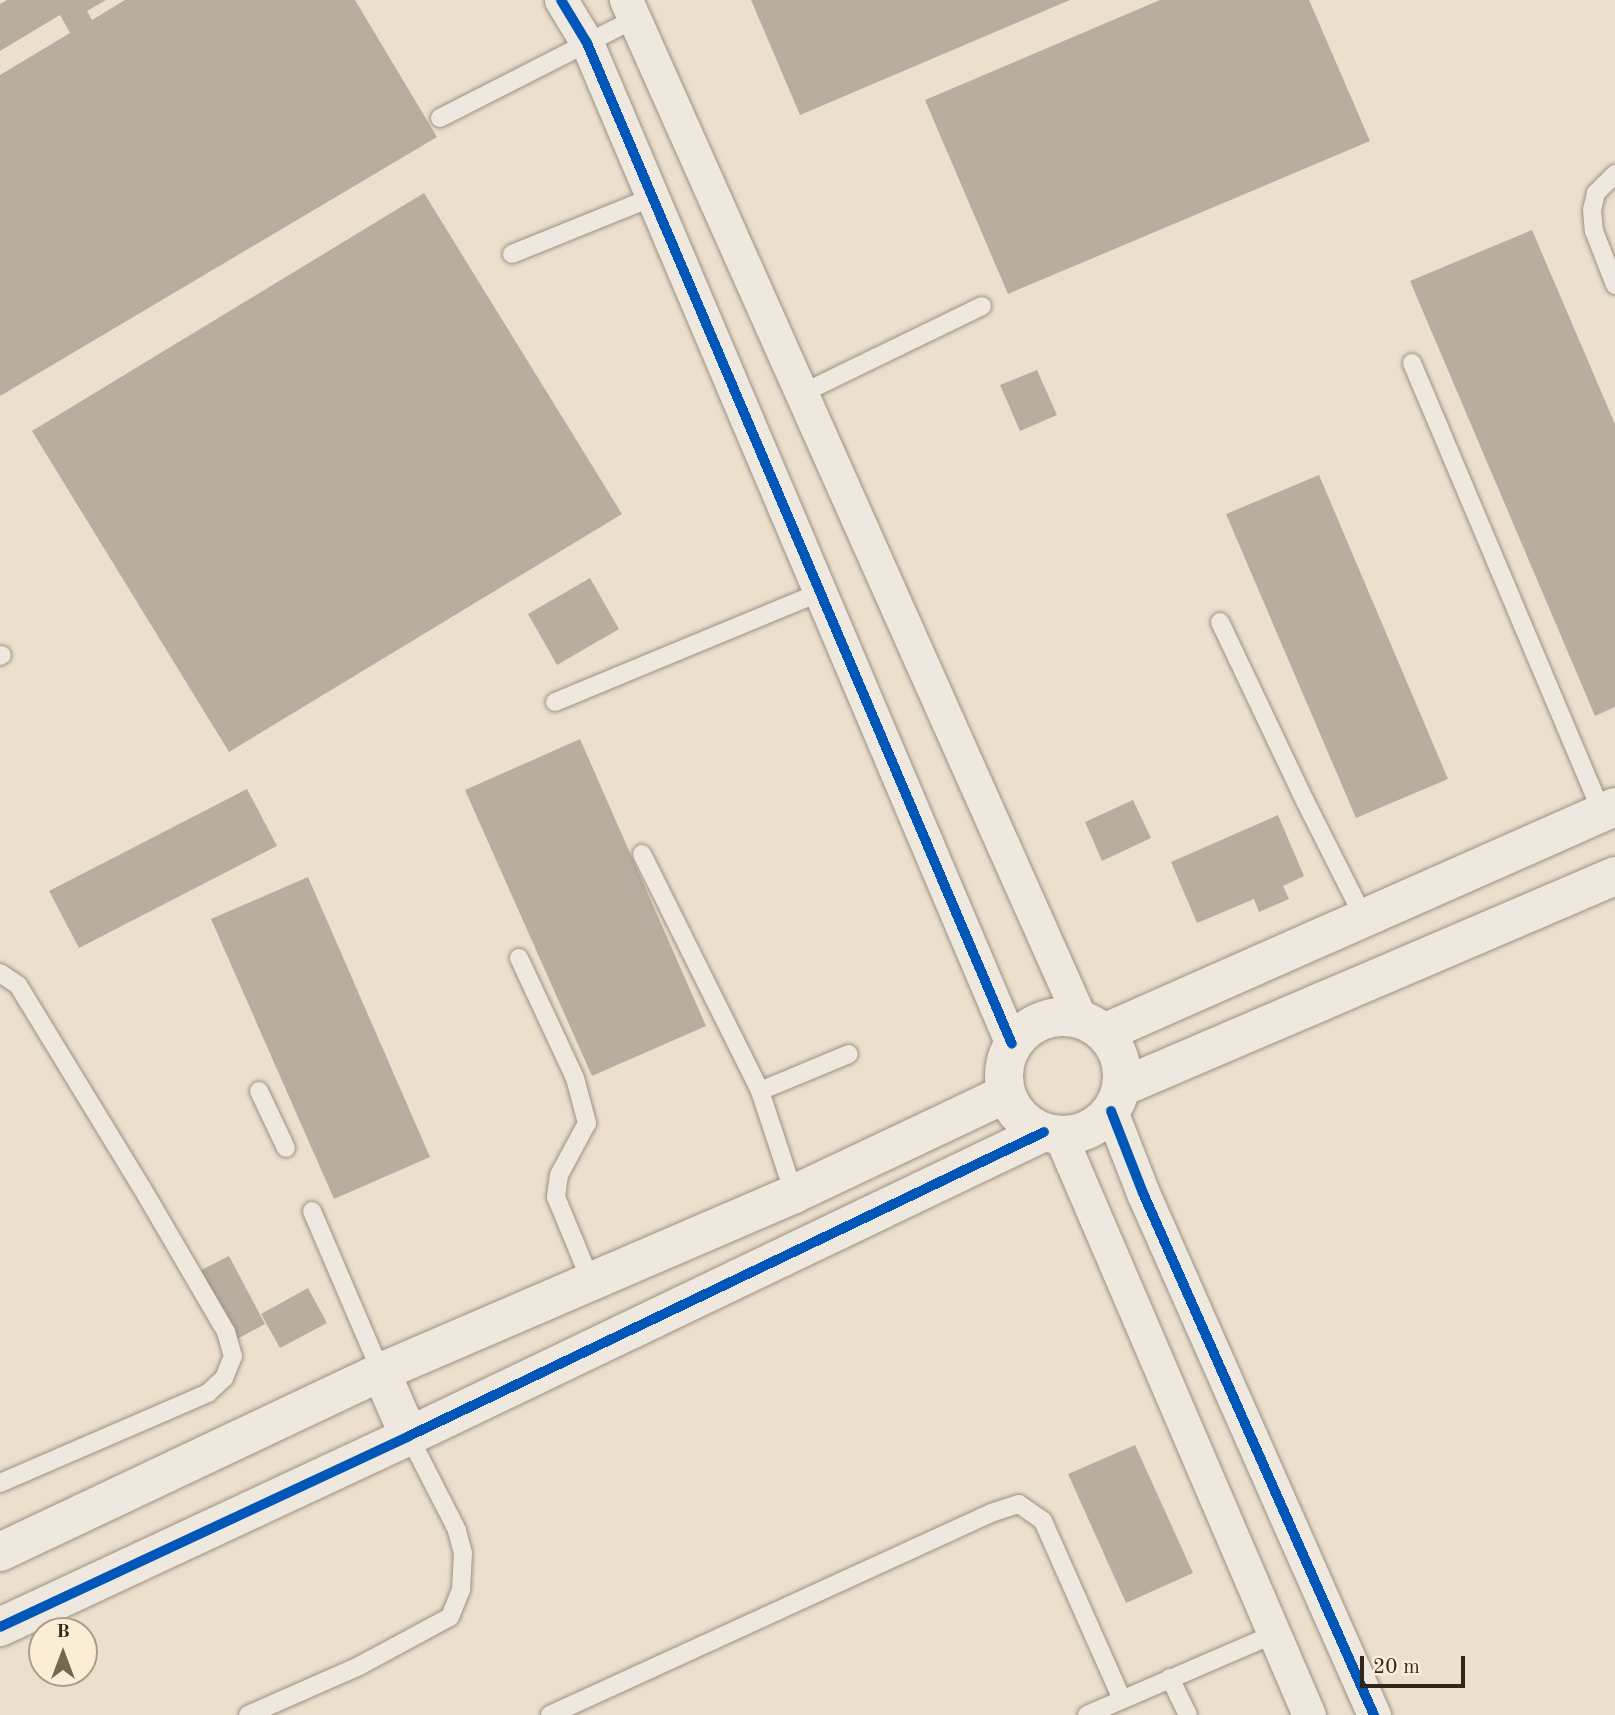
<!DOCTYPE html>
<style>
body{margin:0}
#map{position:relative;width:1615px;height:1715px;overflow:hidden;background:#ece0cd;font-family:"Old Standard TT",serif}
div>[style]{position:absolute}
.building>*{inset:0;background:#b7aea0}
.roads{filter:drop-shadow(0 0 2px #9b9285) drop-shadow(0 0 2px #9b9285)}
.service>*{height:18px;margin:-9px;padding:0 9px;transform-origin:9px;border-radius:9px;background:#efe8df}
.minor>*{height:33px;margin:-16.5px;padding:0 16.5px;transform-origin:16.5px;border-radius:16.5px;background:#efe8df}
.tertiary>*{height:38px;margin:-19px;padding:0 19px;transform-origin:19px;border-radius:19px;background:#efe8df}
.tertiary>.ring{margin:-19px;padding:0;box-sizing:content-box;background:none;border:38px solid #efe8df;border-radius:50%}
.cycleway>*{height:10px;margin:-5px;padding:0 5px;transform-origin:5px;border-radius:5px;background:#0057b8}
span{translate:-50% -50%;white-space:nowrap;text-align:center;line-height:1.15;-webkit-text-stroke:7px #fbedd6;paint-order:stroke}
.north{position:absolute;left:28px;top:1617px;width:70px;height:70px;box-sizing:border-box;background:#fbedd6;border:2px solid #ab9d88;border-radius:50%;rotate:0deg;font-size:19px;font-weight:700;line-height:28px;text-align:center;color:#332613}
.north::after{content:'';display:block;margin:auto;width:24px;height:32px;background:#746754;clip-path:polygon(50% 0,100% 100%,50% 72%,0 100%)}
.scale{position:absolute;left:1360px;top:1656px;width:105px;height:32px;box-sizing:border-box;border:4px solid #332613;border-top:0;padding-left:9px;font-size:21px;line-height:24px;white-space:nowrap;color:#332613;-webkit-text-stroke:5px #fbedd6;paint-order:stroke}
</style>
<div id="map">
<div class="building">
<div style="clip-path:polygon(7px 0,106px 0,87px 11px,92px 20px,125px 0,355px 0,437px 137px,0 396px,0 75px,70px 33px,60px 15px,0 51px,0 4px)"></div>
<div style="clip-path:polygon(751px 0,1070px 0,800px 115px)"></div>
<div style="clip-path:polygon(1160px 0,1309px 0,1370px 141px,1008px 294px,925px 100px)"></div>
<div style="clip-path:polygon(424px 193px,622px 514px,229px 752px,32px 431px)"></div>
<div style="clip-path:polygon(1532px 230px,1615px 424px,1615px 707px,1595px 716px,1410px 281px)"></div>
<div style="clip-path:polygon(1037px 370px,1057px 415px,1020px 431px,1000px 385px)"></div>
<div style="clip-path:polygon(1319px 475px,1448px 779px,1356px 818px,1226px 514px)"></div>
<div style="clip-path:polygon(590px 578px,619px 629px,557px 665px,528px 614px)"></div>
<div style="clip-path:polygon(580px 739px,706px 1026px,592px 1076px,465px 790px)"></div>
<div style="clip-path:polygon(247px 789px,277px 846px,79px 948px,49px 891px)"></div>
<div style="clip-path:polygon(1133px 800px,1151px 838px,1102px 861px,1085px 822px)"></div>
<div style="clip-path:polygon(1278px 815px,1304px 876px,1283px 886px,1289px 899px,1259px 912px,1254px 899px,1197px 923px,1171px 862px)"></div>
<div style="clip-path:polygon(308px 877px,430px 1157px,334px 1199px,211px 919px)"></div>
<div style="clip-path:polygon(229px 1256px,265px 1324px,237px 1339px,201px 1270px)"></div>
<div style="clip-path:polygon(308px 1288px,327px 1323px,280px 1348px,261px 1314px)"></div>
<div style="clip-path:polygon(1135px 1445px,1193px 1573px,1126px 1603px,1068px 1474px)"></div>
</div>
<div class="roads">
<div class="service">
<div style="left:440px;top:118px;width:220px;rotate:-27deg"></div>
<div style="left:1615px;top:174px;width:27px;rotate:135deg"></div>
<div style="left:1596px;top:193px;width:17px;rotate:103deg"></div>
<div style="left:1592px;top:210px;width:21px;rotate:85deg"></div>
<div style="left:1594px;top:231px;width:58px;rotate:68.7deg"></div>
<div style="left:512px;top:254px;width:152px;rotate:-22deg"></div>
<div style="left:1412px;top:363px;width:488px;rotate:67.1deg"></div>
<div style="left:803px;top:393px;width:199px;rotate:-25.9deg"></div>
<div style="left:1220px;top:622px;width:198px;rotate:64.6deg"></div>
<div style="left:1305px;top:801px;width:131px;rotate:63.2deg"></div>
<div style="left:0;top:656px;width:2px;rotate:-27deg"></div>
<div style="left:555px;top:702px;width:287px;rotate:-22.5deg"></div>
<div style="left:642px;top:854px;width:265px;rotate:63.5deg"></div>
<div style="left:760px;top:1091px;width:108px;rotate:71.7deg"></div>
<div style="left:519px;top:958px;width:132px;rotate:65deg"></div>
<div style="left:575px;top:1078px;width:47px;rotate:75.1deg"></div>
<div style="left:587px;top:1123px;width:59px;rotate:118.3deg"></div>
<div style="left:559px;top:1175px;width:22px;rotate:98deg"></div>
<div style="left:556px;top:1197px;width:94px;rotate:67.5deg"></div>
<div style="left:0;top:973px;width:22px;rotate:34deg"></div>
<div style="left:18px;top:985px;width:238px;rotate:58.6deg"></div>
<div style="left:142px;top:1188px;width:167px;rotate:59.7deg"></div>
<div style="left:226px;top:1332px;width:25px;rotate:74deg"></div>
<div style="left:233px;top:1356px;width:24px;rotate:112deg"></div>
<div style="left:224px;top:1378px;width:22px;rotate:137deg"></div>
<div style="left:208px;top:1393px;width:227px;rotate:156.6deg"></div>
<div style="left:259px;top:1091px;width:63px;rotate:64.7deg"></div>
<div style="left:760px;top:1091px;width:96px;rotate:-22.6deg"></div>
<div style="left:312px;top:1211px;width:175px;rotate:66.8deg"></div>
<div style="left:1170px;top:1678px;width:41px;rotate:64.1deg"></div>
<div style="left:248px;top:1715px;width:121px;rotate:-23.8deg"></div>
<div style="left:359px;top:1666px;width:103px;rotate:-28.3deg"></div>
<div style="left:450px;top:1617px;width:29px;rotate:-68deg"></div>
<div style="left:461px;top:1590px;width:37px;rotate:-87deg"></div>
<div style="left:463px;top:1553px;width:24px;rotate:-105deg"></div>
<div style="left:457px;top:1530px;width:106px;rotate:-117.1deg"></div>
<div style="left:550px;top:1715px;width:485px;rotate:-24.6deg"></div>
<div style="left:991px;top:1513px;width:29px;rotate:-18deg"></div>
<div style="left:1019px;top:1504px;width:29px;rotate:35deg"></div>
<div style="left:1043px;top:1521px;width:195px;rotate:66.1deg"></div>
<div style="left:1087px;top:1715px;width:204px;rotate:-23.4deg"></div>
</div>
<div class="minor">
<div style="left:561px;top:0;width:50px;rotate:58.8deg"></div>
<div style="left:587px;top:43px;width:1087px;rotate:67deg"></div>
<div style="left:626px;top:0;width:1115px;rotate:65.96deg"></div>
<div style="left:1111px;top:1111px;width:88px;rotate:68.7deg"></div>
<div style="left:1143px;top:1193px;width:571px;rotate:66.13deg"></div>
<div style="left:1060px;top:1135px;width:631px;rotate:66.77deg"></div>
</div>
<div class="tertiary">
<div class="ring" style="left:1004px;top:1017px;width:80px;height:80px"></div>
<div style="left:1104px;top:1033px;width:559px;rotate:-23.86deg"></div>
<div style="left:1122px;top:1087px;width:536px;rotate:-23.17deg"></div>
<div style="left:381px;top:1372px;width:70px;rotate:66.4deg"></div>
<div style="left:0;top:1552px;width:421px;rotate:-25.3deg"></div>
<div style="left:381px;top:1372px;width:450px;rotate:-23.3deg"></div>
<div style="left:794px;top:1194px;width:234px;rotate:-25.3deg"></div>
<div style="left:0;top:1627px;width:451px;rotate:-25deg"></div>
<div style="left:409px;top:1436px;width:704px;rotate:-25.58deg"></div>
</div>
</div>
<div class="cycleway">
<div style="left:561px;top:0;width:50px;rotate:58.8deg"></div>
<div style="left:587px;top:43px;width:1087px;rotate:67deg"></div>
<div style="left:1111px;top:1111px;width:88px;rotate:68.7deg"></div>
<div style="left:1143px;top:1193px;width:571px;rotate:66.13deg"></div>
<div style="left:0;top:1627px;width:451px;rotate:-25deg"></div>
<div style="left:409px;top:1436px;width:704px;rotate:-25.58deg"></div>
</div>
<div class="north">B</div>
<div class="scale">20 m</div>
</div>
